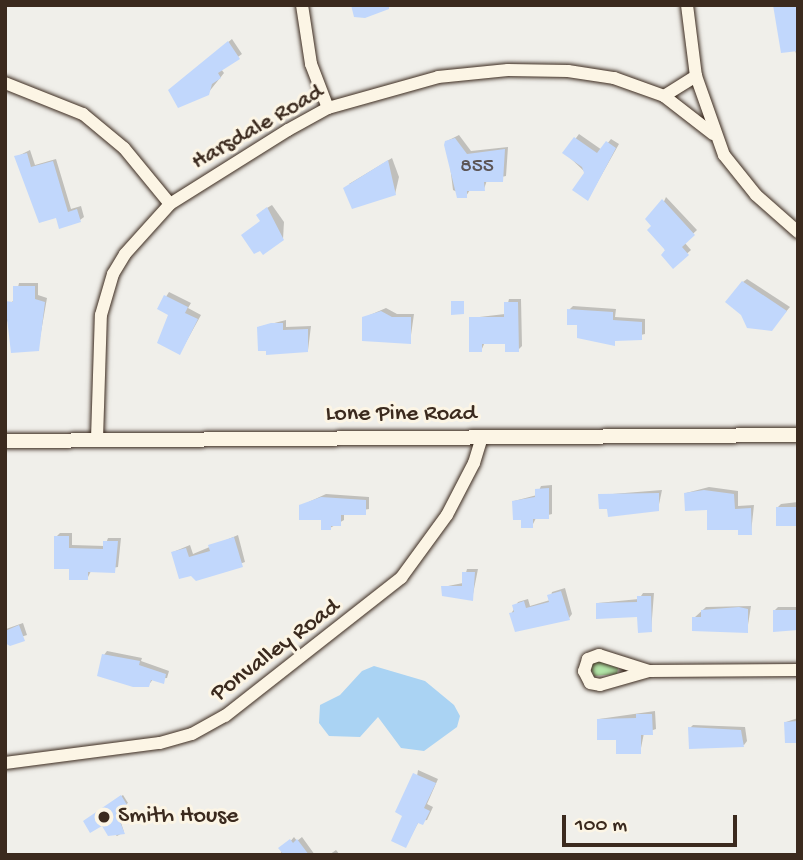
<!DOCTYPE html>
<style>
body{margin:0}
#map{position:relative;width:803px;height:860px;overflow:hidden;background:#f0efea;font-family:"Gochi Hand",sans-serif}
div>[style]{position:absolute}
.green>*{inset:0;background:#b2e7a9}
.water>*{inset:0;background:#aad3f3}
.shadow>*{inset:0;background:#0003}
.building>*{inset:0;background:#c1d7fc}
.roads{filter:drop-shadow(0 0 2px #3b2a1e) drop-shadow(0 0 2px #3b2a1e)}
.minor>*{height:12px;margin:-6px;padding:0 6px;transform-origin:6px;border-radius:6px;background:#fcf5e5}
.tertiary>*{height:14px;margin:-7px;padding:0 7px;transform-origin:7px;border-radius:7px;background:#fcf5e5}
.dots>*{width:19px;height:19px;translate:-50% -50%;box-sizing:border-box;border:4px solid #fcf5e5;border-radius:50%}
span{translate:-50% -50%;white-space:nowrap;text-align:center;line-height:1.15;-webkit-text-stroke:6px #fcf5e5;paint-order:stroke}
.number-label{font-size:21px;color:#5c5556}
.number-label span{-webkit-text-stroke-width:0}
.street-label{font-size:24px;color:#3b2a1e}
.poi-label{font-size:24px;color:#3b2a1e}
.left{translate:0 -50%;text-align:left}
.frame{position:absolute;inset:0;border:7px solid #3b2a1e;pointer-events:none}
.scale{position:absolute;left:562px;top:815px;width:175px;height:32px;box-sizing:border-box;border:4px solid #3b2a1e;border-top:0;padding-left:9px;font-size:21px;line-height:24px;white-space:nowrap;color:#3b2a1e;-webkit-text-stroke:5px #fcf5e5;paint-order:stroke}
</style>
<div id="map">
<div class="green">
<div style="clip-path:polygon(598px 661px,618px 668px,617px 674px,594px 676px,590px 665px)"></div>
</div>
<div class="water">
<div style="clip-path:polygon(374px 666px,425px 681px,454px 705px,460px 716px,457px 727px,424px 751px,401px 748px,378px 717px,360px 737px,329px 736px,319px 723px,320px 705px,340px 695px,362px 671px)"></div>
</div>
<div class="shadow">
<div style="clip-path:polygon(773px 5px,798px 5px,798px 61px,795px 50px)"></div>
<div style="clip-path:polygon(232px 39px,242px 54px,221px 69px,224px 73px,208px 93px,174px 86px)"></div>
<div style="clip-path:polygon(579px 134px,602px 150px,611px 139px,619px 144px,588px 199px,586px 173px,565px 153px)"></div>
<div style="clip-path:polygon(459px 135px,471px 151px,508px 147px,506px 176px,487px 180px,484px 189px,470px 190px,466px 196px,453px 190px,447px 141px)"></div>
<div style="clip-path:polygon(30px 150px,35px 165px,56px 159px,71px 209px,81px 206px,84px 217px,80px 220px,57px 216px,16px 157px)"></div>
<div style="clip-path:polygon(392px 158px,399px 177px,395px 194px,349px 184px)"></div>
<div style="clip-path:polygon(666px 197px,697px 230px,684px 242px,691px 250px,673px 266px,653px 226px)"></div>
<div style="clip-path:polygon(272px 205px,284px 222px,283px 239px,262px 221px,262px 211px)"></div>
<div style="clip-path:polygon(747px 279px,790px 307px,771px 329px,758px 325px,743px 282px)"></div>
<div style="clip-path:polygon(19px 283px,38px 283px,38px 295px,47px 298px,38px 349px,13px 334px,5px 315px,5px 306px,15px 300px)"></div>
<div style="clip-path:polygon(169px 292px,191px 303px,188px 308px,201px 315px,180px 353px,170px 314px,159px 308px)"></div>
<div style="clip-path:polygon(509px 299px,521px 299px,522px 346px,518px 350px,507px 342px,485px 342px,481px 351px,471px 318px,505px 314px)"></div>
<div style="clip-path:polygon(573px 306px,616px 309px,615px 317px,645px 319px,645px 334px,604px 343px,579px 323px,569px 310px)"></div>
<div style="clip-path:polygon(386px 308px,397px 314px,414px 314px,410px 342px,363px 318px)"></div>
<div style="clip-path:polygon(286px 320px,286px 327px,311px 326px,308px 350px,259px 327px)"></div>
<div style="clip-path:polygon(552px 485px,552px 514px,536px 518px,532px 526px,514px 501px,537px 495px,541px 486px)"></div>
<div style="clip-path:polygon(709px 487px,738px 491px,738px 506px,754px 505px,751px 533px,686px 493px)"></div>
<div style="clip-path:polygon(662px 490px,658px 509px,609px 508px,600px 495px)"></div>
<div style="clip-path:polygon(326px 494px,369px 497px,369px 509px,344px 513px,344px 520px,330px 528px,323px 518px,300px 506px)"></div>
<div style="clip-path:polygon(798px 502px,798px 522px,778px 507px,781px 504px)"></div>
<div style="clip-path:polygon(60px 533px,72px 533px,72px 545px,105px 546px,108px 538px,121px 538px,118px 567px,91px 571px,87px 579px,71px 568px,56px 537px)"></div>
<div style="clip-path:polygon(238px 535px,245px 562px,197px 579px,173px 552px,190px 545px,193px 554px)"></div>
<div style="clip-path:polygon(467px 569px,478px 569px,472px 599px,443px 587px,463px 583px)"></div>
<div style="clip-path:polygon(565px 588px,572px 614px,569px 618px,511px 614px,518px 602px,528px 599px,530px 606px,550px 600px,552px 592px)"></div>
<div style="clip-path:polygon(643px 593px,654px 593px,651px 631px,639px 615px,598px 603px,639px 599px)"></div>
<div style="clip-path:polygon(751px 606px,747px 631px,694px 618px,706px 607px)"></div>
<div style="clip-path:polygon(778px 607px,798px 607px,798px 629px,774px 611px)"></div>
<div style="clip-path:polygon(23px 623px,27px 635px,5px 642px,5px 624px,6px 629px)"></div>
<div style="clip-path:polygon(107px 651px,142px 658px,141px 661px,169px 671px,167px 678px,153px 679px,148px 686px,104px 655px)"></div>
<div style="clip-path:polygon(655px 711px,656px 729px,644px 733px,640px 753px,599px 719px)"></div>
<div style="clip-path:polygon(798px 718px,798px 741px,786px 722px)"></div>
<div style="clip-path:polygon(693px 725px,745px 727px,747px 741px,744px 745px,690px 728px)"></div>
<div style="clip-path:polygon(418px 770px,438px 779px,427px 804px,433px 807px,427px 820px,419px 821px,406px 846px)"></div>
<div style="clip-path:polygon(123px 795px,128px 803px,117px 810px,124px 832px,117px 836px,102px 823px,85px 821px)"></div>
<div style="clip-path:polygon(294px 837px,297px 841px,302px 837px,315px 855px,279px 855px)"></div>
<div style="clip-path:polygon(336px 850px,340px 855px,329px 855px)"></div>
</div>
<div class="building">
<div style="clip-path:polygon(351px 5px,389px 5px,389px 9px,365px 18px,354px 17px)"></div>
<div style="clip-path:polygon(773px 5px,796px 5px,798px 51px,781px 53px)"></div>
<div style="clip-path:polygon(228px 41px,240px 59px,218px 73px,221px 78px,212px 84px,209px 95px,178px 108px,168px 90px)"></div>
<div style="clip-path:polygon(574px 137px,597px 153px,606px 141px,616px 148px,588px 201px,572px 190px,584px 173px,582px 167px,562px 153px)"></div>
<div style="clip-path:polygon(455px 138px,467px 154px,505px 149px,503px 182px,484px 182px,485px 191px,467px 191px,467px 198px,457px 198px,444px 145px,445px 141px)"></div>
<div style="clip-path:polygon(27px 153px,31px 167px,53px 161px,68px 212px,77px 209px,81px 222px,59px 229px,56px 218px,39px 223px,14px 156px)"></div>
<div style="clip-path:polygon(388px 160px,396px 195px,352px 209px,343px 188px)"></div>
<div style="clip-path:polygon(662px 199px,695px 235px,682px 247px,689px 255px,673px 269px,661px 255px,665px 250px,647px 230px,651px 226px,645px 219px)"></div>
<div style="clip-path:polygon(267px 207px,284px 240px,263px 255px,260px 251px,254px 254px,241px 235px,260px 221px,256px 215px)"></div>
<div style="clip-path:polygon(742px 281px,787px 311px,772px 331px,747px 328px,741px 315px,725px 302px)"></div>
<div style="clip-path:polygon(13px 286px,35px 286px,35px 299px,45px 302px,39px 351px,11px 353px,5px 301px,13px 302px)"></div>
<div style="clip-path:polygon(164px 295px,188px 307px,185px 313px,198px 319px,180px 355px,157px 343px,168px 315px,157px 309px)"></div>
<div style="clip-path:polygon(451px 301px,464px 301px,464px 314px,451px 315px)"></div>
<div style="clip-path:polygon(504px 302px,518px 302px,519px 352px,505px 352px,505px 344px,482px 344px,482px 352px,469px 352px,469px 317px,504px 317px)"></div>
<div style="clip-path:polygon(567px 309px,613px 312px,613px 320px,642px 322px,642px 340px,615px 341px,615px 346px,577px 338px,577px 325px,567px 325px)"></div>
<div style="clip-path:polygon(381px 311px,392px 317px,411px 317px,411px 344px,362px 341px,362px 317px)"></div>
<div style="clip-path:polygon(271px 323px,283px 323px,283px 330px,308px 329px,308px 352px,266px 355px,266px 351px,258px 351px,257px 327px)"></div>
<div style="clip-path:polygon(549px 488px,549px 519px,533px 519px,533px 528px,521px 528px,521px 520px,513px 520px,512px 501px,535px 497px,535px 489px)"></div>
<div style="clip-path:polygon(704px 490px,734px 494px,735px 509px,751px 508px,752px 535px,738px 535px,738px 530px,707px 530px,707px 510px,685px 511px,684px 493px)"></div>
<div style="clip-path:polygon(659px 493px,659px 511px,608px 517px,607px 509px,599px 509px,598px 494px)"></div>
<div style="clip-path:polygon(321px 497px,366px 500px,366px 515px,341px 515px,341px 526px,331px 526px,331px 530px,321px 530px,321px 520px,299px 520px,299px 505px)"></div>
<div style="clip-path:polygon(776px 507px,798px 507px,798px 526px,776px 526px)"></div>
<div style="clip-path:polygon(54px 536px,69px 536px,69px 548px,103px 549px,103px 541px,118px 541px,115px 573px,88px 572px,88px 580px,69px 580px,69px 569px,54px 569px)"></div>
<div style="clip-path:polygon(234px 537px,243px 567px,196px 581px,191px 576px,179px 579px,171px 552px,186px 548px,189px 557px,210px 551px,208px 545px)"></div>
<div style="clip-path:polygon(462px 572px,475px 572px,473px 601px,442px 596px,441px 586px,462px 586px)"></div>
<div style="clip-path:polygon(561px 591px,570px 620px,515px 632px,509px 613px,514px 612px,512px 605px,524px 601px,526px 608px,549px 602px,547px 595px)"></div>
<div style="clip-path:polygon(637px 596px,651px 596px,652px 632px,638px 633px,637px 617px,596px 619px,596px 603px,637px 602px)"></div>
<div style="clip-path:polygon(739px 607px,748px 609px,748px 633px,692px 631px,692px 617px,701px 617px,701px 610px)"></div>
<div style="clip-path:polygon(773px 610px,798px 610px,798px 630px,773px 632px)"></div>
<div style="clip-path:polygon(19px 625px,25px 641px,10px 646px,5px 643px,5px 631px)"></div>
<div style="clip-path:polygon(102px 654px,140px 661px,139px 665px,166px 674px,164px 684px,151px 680px,149px 687px,133px 687px,97px 676px)"></div>
<div style="clip-path:polygon(636px 714px,652px 714px,653px 735px,641px 735px,641px 754px,616px 754px,616px 740px,597px 740px,597px 719px,636px 718px)"></div>
<div style="clip-path:polygon(798px 721px,798px 743px,785px 743px,784px 722px)"></div>
<div style="clip-path:polygon(688px 727px,741px 730px,744px 747px,689px 749px)"></div>
<div style="clip-path:polygon(413px 773px,436px 783px,424px 808px,430px 811px,423px 825px,418px 823px,406px 848px,391px 841px,402px 816px,395px 812px)"></div>
<div style="clip-path:polygon(121px 795px,127px 805px,116px 812px,125px 834px,108px 836px,102px 826px,90px 833px,83px 821px)"></div>
<div style="clip-path:polygon(290px 839px,293px 843px,297px 839px,309px 855px,284px 855px,278px 848px)"></div>
</div>
<div class="roads">
<div class="minor">
<div style="left:302px;top:5px;width:60px;rotate:81.3deg"></div>
<div style="left:311px;top:64px;width:47px;rotate:68.9deg"></div>
<div style="left:687px;top:5px;width:72px;rotate:82.8deg"></div>
<div style="left:696px;top:76px;width:84px;rotate:70.5deg"></div>
<div style="left:724px;top:155px;width:51px;rotate:51.3deg"></div>
<div style="left:756px;top:195px;width:56px;rotate:41.4deg"></div>
<div style="left:5px;top:83px;width:84px;rotate:21.7deg"></div>
<div style="left:83px;top:114px;width:53px;rotate:39.7deg"></div>
<div style="left:124px;top:148px;width:72px;rotate:50.6deg"></div>
<div style="left:664px;top:96px;width:62px;rotate:37.8deg"></div>
<div style="left:97px;top:439px;width:124px;rotate:-88.2deg"></div>
<div style="left:101px;top:315px;width:43px;rotate:-73.7deg"></div>
<div style="left:113px;top:274px;width:23px;rotate:-59deg"></div>
<div style="left:125px;top:254px;width:67px;rotate:-48deg"></div>
<div style="left:170px;top:204px;width:139px;rotate:-32.1deg"></div>
<div style="left:288px;top:130px;width:46px;rotate:-28.8deg"></div>
<div style="left:328px;top:108px;width:114px;rotate:-15.7deg"></div>
<div style="left:438px;top:77px;width:70px;rotate:-5.7deg"></div>
<div style="left:508px;top:70px;width:60px;rotate:1deg"></div>
<div style="left:568px;top:71px;width:47px;rotate:8.7deg"></div>
<div style="left:614px;top:78px;width:53px;rotate:19.8deg"></div>
<div style="left:664px;top:96px;width:38px;rotate:-32deg"></div>
<div style="left:649px;top:671px;width:52px;rotate:-162.3deg"></div>
<div style="left:599px;top:655px;width:12px;rotate:160deg"></div>
<div style="left:588px;top:659px;width:13px;rotate:108deg"></div>
<div style="left:584px;top:671px;width:13px;rotate:63deg"></div>
<div style="left:590px;top:683px;width:10px;rotate:11deg"></div>
<div style="left:600px;top:685px;width:51px;rotate:-15.9deg"></div>
<div style="left:649px;top:671px;width:149px;rotate:-0.4deg"></div>
<div style="left:5px;top:763px;width:156px;rotate:-7.4deg"></div>
<div style="left:160px;top:743px;width:33px;rotate:-16deg"></div>
<div style="left:192px;top:734px;width:38px;rotate:-29deg"></div>
<div style="left:225px;top:716px;width:224px;rotate:-38.1deg"></div>
<div style="left:401px;top:578px;width:78px;rotate:-53.9deg"></div>
<div style="left:447px;top:515px;width:59px;rotate:-62.6deg"></div>
<div style="left:474px;top:463px;width:27px;rotate:-73deg"></div>
</div>
<div class="tertiary">
<div style="left:5px;top:441px;width:793px;rotate:-0.43deg"></div>
</div>
</div>
<div class="dots">
<div style="left:104px;top:817px;background:#3b2a1e"></div>
</div>
<div class="number-label">
<span style="left:477px;top:168px">855</span>
</div>
<div class="street-label">
<span style="left:258px;top:128px;rotate:-30deg">Harsdale Road</span>
<span style="left:401px;top:415px">Lone Pine Road</span>
<span style="left:276px;top:651px;rotate:-37deg">Ponvalley Road</span>
</div>
<div class="poi-label">
<span class="left" style="left:118px;top:817px">Smith House</span>
</div>
<div class="frame"></div>
<div class="scale">100 m</div>
</div>
